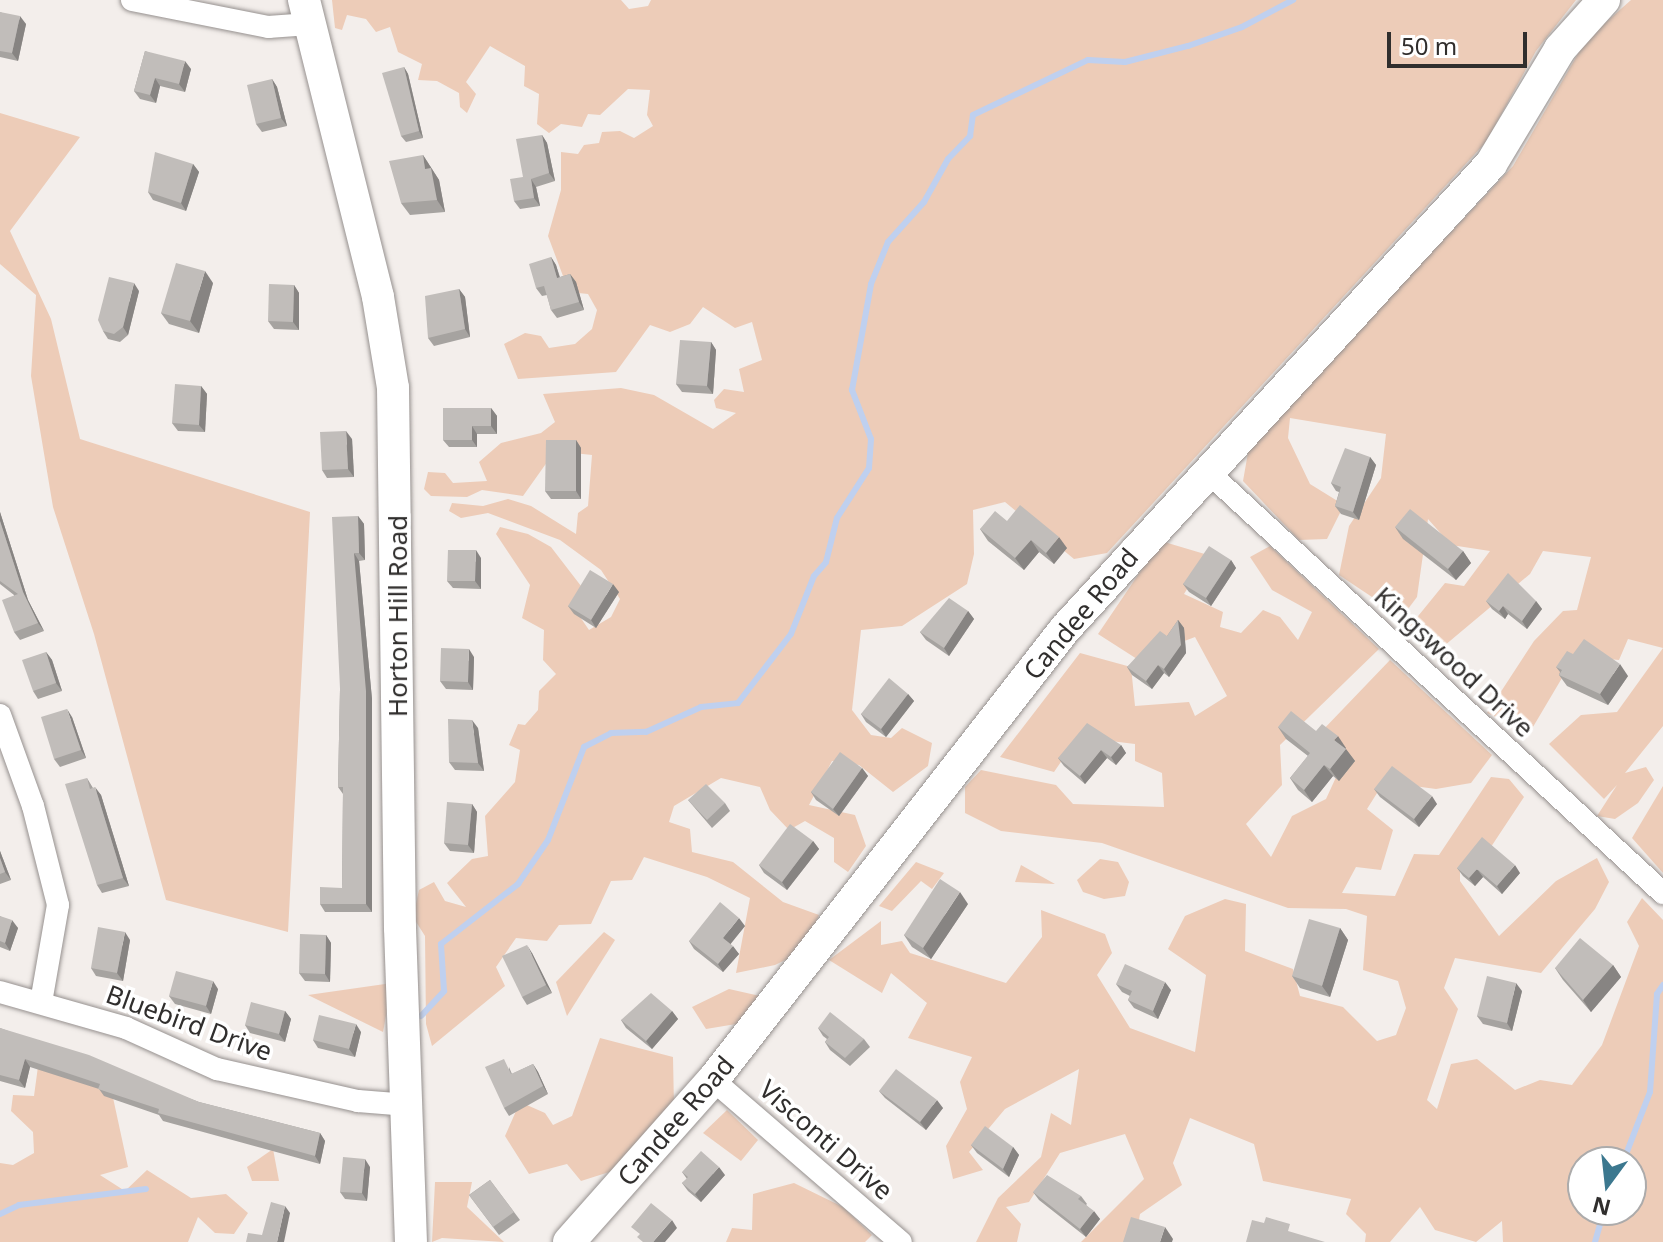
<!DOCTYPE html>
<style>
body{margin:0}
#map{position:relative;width:1663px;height:1242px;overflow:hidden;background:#f3eeeb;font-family:"Noto Sans",sans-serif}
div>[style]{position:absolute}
.green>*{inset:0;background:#edccb8}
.stream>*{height:6px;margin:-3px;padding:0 3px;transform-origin:3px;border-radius:3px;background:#bfd0ef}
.roads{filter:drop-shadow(0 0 2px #96918f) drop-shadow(0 0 2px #96918f)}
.street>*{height:22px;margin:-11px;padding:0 11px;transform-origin:11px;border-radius:11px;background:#fff}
.secondary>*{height:32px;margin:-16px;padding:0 16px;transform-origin:16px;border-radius:16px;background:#fff}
.wall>*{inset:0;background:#a6a3a0}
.shaded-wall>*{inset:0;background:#878482}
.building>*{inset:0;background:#c1bdba}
span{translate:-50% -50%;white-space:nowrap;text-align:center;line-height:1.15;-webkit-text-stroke:7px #fff;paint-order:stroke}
.street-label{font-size:26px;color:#302e2d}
.north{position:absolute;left:1567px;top:1146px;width:80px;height:80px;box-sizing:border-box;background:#fff;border:2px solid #acabab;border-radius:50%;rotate:195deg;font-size:22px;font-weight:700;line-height:32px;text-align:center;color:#302e2d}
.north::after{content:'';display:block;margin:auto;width:28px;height:36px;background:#3c788f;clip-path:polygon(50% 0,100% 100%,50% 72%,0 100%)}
.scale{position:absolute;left:1387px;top:32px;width:140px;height:36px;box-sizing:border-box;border:4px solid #302e2d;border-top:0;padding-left:10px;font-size:24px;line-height:28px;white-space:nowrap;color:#302e2d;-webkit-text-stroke:6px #fff;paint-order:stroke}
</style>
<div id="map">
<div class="green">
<div style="clip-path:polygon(332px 0,621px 0,629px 9px,648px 6px,651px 0,1576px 0,1536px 51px,1486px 142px,1107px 553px,1074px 559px,1005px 502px,973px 510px,974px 554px,967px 584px,902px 626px,861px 630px,852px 710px,871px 735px,891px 738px,902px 728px,932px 743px,928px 766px,893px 792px,859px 765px,832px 761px,809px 805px,855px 815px,866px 846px,848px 872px,834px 862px,834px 838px,805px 821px,789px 830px,770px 810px,760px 787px,721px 778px,674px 806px,669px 822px,690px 829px,692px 852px,733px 862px,783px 902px,819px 915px,804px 951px,775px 965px,736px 973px,750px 898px,707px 877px,644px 857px,632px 880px,611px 881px,591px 924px,559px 925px,547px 941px,516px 938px,496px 967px,505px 986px,432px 1046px,426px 1024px,425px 936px,413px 917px,419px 890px,434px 882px,445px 901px,466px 907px,447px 883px,472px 859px,488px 856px,485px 816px,515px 782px,520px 750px,509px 745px,518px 724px,525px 725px,538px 710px,539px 691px,556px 674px,543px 660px,544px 630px,522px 618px,530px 585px,496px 534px,500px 527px,528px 534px,551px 547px,581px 586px,576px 611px,589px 630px,611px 617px,620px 599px,601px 570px,560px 540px,488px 513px,461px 518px,449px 511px,452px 503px,483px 506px,508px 499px,531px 506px,576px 534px,578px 513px,588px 506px,592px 455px,555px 451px,523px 496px,482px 490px,467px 497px,431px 496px,424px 489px,428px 472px,445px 473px,453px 483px,487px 481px,479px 462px,501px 443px,541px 433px,555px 422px,543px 394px,621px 388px,654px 395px,713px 429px,736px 413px,716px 408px,714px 400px,724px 389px,744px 392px,739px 369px,762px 360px,752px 322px,735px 328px,703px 307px,690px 324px,670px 332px,650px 325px,616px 372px,518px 379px,504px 344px,525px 333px,541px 336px,549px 348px,575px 344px,592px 329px,597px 310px,588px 294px,569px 292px,548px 236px,561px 190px,561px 152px,578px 154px,584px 145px,599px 143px,602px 132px,620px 131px,634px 138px,653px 126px,647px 115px,650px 90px,628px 89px,600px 115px,588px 114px,582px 127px,561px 124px,549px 133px,537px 124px,539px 94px,524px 86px,525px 66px,490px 46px,466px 82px,476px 94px,467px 113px,460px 107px,459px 93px,437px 81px,418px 80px,422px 64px,398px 52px,390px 27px,376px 32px,366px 19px,347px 15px,342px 30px,335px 28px)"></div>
<div style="clip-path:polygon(1631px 0,1663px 0,1663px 726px,1625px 773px,1646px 767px,1654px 780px,1638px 803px,1615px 819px,1597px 816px,1617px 785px,1604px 799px,1549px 744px,1581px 715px,1617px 712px,1663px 648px,1628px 639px,1619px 660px,1575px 656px,1530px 732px,1487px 713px,1534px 641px,1563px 611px,1577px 610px,1591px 557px,1543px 551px,1530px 574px,1438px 651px,1410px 626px,1445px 583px,1464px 586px,1490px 551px,1451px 545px,1428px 519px,1417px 597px,1402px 617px,1339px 575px,1349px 526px,1381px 478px,1386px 434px,1290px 418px,1288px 438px,1310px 484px,1344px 505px,1327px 539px,1299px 540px,1243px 481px,1249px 447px,1513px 166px,1586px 40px)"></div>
<div style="clip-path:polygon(0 113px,80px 137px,10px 231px,51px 319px,80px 439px,310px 512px,288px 932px,166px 900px,94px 634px,53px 507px,31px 376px,36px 295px,0 264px)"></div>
<div style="clip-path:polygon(evenodd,1161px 541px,1208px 555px,1184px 594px,1223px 612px,1220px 627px,1241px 633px,1263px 610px,1280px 617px,1298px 640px,1312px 612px,1272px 590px,1250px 557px,1270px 546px,1379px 649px,1280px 745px,1282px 785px,1246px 824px,1271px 857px,1292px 816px,1326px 799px,1343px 762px,1320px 733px,1390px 660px,1492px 755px,1471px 783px,1436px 789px,1384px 782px,1367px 809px,1393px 830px,1381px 870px,1356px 867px,1342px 893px,1395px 896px,1414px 854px,1439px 855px,1491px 777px,1509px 779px,1524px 797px,1481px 862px,1460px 866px,1460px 881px,1499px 936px,1556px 881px,1597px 858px,1609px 882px,1595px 909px,1541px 973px,1455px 958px,1444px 988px,1458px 1009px,1427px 1100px,1437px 1109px,1451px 1064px,1477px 1059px,1515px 1090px,1540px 1080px,1572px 1085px,1602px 1045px,1639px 946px,1627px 922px,1642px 898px,1663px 920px,1663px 1242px,1503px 1242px,1502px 1221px,1476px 1242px,1435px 1230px,1420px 1207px,1390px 1242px,1365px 1242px,1366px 1234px,1346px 1214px,1351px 1199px,1263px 1181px,1254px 1144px,1190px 1118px,1173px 1163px,1182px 1185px,1140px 1214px,1135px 1242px,1081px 1242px,1144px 1179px,1125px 1134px,1060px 1153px,1029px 1202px,1006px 1207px,1021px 1224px,1017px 1242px,976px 1242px,998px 1198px,1041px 1157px,1051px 1113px,1071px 1125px,1079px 1069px,1005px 1109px,969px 1152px,983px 1170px,953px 1179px,946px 1146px,967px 1109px,960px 1082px,972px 1057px,908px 1038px,927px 1003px,891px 973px,882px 993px,829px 960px,881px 921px,881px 945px,902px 941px,910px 953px,1006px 983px,1042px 937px,1041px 910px,1105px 934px,1112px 953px,1097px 975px,1130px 1028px,1195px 1052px,1206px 975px,1168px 949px,1185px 916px,1225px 899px,1246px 904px,1245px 951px,1293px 969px,1300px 996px,1343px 1007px,1377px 1041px,1396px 1035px,1406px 1008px,1398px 981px,1363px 970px,1367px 916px,1346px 909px,1288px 908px,1102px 843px,1001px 831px,965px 813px,965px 787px,981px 770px,1056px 785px,1073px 804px,1164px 807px,1162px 773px,1135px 761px,1135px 744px,1078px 737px,1054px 772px,1000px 757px,1080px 653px,1131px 667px,1135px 706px,1189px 702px,1195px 716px,1227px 696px,1195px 637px,1137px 659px,1098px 634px,1161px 541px,1583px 1162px,1631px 1162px,1631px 1210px,1583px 1210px,1583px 1162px)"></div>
<div style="clip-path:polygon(1663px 786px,1663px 873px,1632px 838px)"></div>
<div style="clip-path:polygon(1100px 859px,1118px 862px,1129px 882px,1125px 896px,1104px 899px,1083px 892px,1077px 880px)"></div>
<div style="clip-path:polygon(916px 862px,944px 873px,932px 889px,921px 881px,892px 911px,879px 906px)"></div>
<div style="clip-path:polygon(1021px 865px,1055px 884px,1015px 882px)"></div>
<div style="clip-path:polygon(604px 932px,615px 940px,567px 1016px,556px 982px)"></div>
<div style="clip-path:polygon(392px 983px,383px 1032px,308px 995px)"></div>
<div style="clip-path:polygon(729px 989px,760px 996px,742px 1023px,706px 1029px,692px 1007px)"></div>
<div style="clip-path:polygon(600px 1038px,673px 1057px,674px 1107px,625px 1167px,581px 1181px,567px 1164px,529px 1174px,505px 1136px,520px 1102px,545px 1113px,553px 1125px,572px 1116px)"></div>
<div style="clip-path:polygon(39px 1059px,112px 1093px,128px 1167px,100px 1175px,125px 1191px,147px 1170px,191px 1198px,226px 1194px,248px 1213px,234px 1234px,215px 1233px,198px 1217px,188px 1242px,0 1242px,0 1163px,13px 1165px,34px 1153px,33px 1132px,11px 1111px,13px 1095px,34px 1096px)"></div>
<div style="clip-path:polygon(727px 1110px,758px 1140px,741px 1161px,703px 1133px)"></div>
<div style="clip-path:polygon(273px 1149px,279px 1181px,252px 1181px,247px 1167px)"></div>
<div style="clip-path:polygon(435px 1182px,472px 1182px,467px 1207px,504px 1242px,442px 1238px,432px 1242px)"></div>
<div style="clip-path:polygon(794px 1183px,843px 1207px,872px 1235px,865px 1242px,726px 1242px,732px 1228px,752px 1230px,753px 1194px)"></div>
</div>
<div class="stream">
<div style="left:421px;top:1016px;width:34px;rotate:-47deg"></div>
<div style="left:444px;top:991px;width:47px;rotate:-93.7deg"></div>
<div style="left:441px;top:944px;width:98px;rotate:-37.9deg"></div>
<div style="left:518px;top:884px;width:53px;rotate:-55.7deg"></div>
<div style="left:548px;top:840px;width:100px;rotate:-68.8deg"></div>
<div style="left:584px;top:747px;width:30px;rotate:-27deg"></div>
<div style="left:611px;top:733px;width:35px;rotate:-2deg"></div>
<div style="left:646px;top:732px;width:60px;rotate:-24.4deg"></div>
<div style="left:701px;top:707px;width:37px;rotate:-6deg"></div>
<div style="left:738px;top:703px;width:87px;rotate:-52.5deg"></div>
<div style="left:791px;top:634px;width:62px;rotate:-68.4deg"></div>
<div style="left:814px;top:576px;width:18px;rotate:-49deg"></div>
<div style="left:826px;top:562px;width:45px;rotate:-76deg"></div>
<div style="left:837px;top:518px;width:59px;rotate:-57.4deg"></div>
<div style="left:869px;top:468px;width:29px;rotate:-86deg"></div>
<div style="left:871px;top:439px;width:53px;rotate:-111.2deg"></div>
<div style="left:852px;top:390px;width:108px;rotate:-79.8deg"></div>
<div style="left:871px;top:284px;width:45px;rotate:-68deg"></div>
<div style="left:888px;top:242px;width:54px;rotate:-48deg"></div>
<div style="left:924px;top:202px;width:49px;rotate:-60.8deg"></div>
<div style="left:948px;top:159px;width:32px;rotate:-46deg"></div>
<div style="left:970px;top:136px;width:21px;rotate:-82deg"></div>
<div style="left:973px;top:115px;width:127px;rotate:-25.6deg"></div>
<div style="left:1088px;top:60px;width:37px;rotate:3deg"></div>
<div style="left:1125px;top:62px;width:65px;rotate:-14.3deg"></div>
<div style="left:1188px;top:46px;width:57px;rotate:-19.4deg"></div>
<div style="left:1242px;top:27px;width:58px;rotate:-27.9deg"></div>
<div style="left:1623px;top:1162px;width:75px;rotate:-68.9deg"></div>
<div style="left:1650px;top:1092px;width:98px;rotate:-85.9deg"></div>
<div style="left:1657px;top:994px;width:11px;rotate:-56deg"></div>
<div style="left:0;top:1214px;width:21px;rotate:-25deg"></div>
<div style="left:19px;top:1205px;width:128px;rotate:-7.2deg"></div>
<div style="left:1595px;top:1242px;width:33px;rotate:-74deg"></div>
</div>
<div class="roads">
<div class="street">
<div style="left:132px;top:0;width:139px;rotate:11.2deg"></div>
<div style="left:268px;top:27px;width:42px;rotate:-4.1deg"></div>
<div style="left:1208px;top:472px;width:620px;rotate:42.78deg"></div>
<div style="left:0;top:715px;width:97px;rotate:70.1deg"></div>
<div style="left:33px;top:806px;width:102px;rotate:75.8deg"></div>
<div style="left:58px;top:905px;width:98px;rotate:99.9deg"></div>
<div style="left:0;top:992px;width:131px;rotate:15.9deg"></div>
<div style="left:126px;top:1028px;width:100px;rotate:24.3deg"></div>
<div style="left:217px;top:1069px;width:145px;rotate:12.8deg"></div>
<div style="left:358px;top:1101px;width:50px;rotate:4.6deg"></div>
<div style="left:713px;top:1080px;width:248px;rotate:40.8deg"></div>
</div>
<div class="secondary">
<div style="left:304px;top:0;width:306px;rotate:76deg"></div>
<div style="left:378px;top:297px;width:92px;rotate:80.6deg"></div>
<div style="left:393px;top:388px;width:540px;rotate:89.26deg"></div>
<div style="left:400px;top:928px;width:314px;rotate:88deg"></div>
<div style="left:569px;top:1242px;width:217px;rotate:-48.4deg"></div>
<div style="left:713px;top:1080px;width:572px;rotate:-52.03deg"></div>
<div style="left:1065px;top:629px;width:631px;rotate:-47.51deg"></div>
<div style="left:1491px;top:164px;width:134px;rotate:-59deg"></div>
<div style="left:1560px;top:49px;width:66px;rotate:-48.1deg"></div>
</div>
</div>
<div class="wall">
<div style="clip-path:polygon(0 12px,26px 24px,18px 61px,0 57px)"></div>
<div style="clip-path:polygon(145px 51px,191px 69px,185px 92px,160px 86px,156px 103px,140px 99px,134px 91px)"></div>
<div style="clip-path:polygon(404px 67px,408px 74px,423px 138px,406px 142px,401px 136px)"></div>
<div style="clip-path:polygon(272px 79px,277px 87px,287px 126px,262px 132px,256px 124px)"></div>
<div style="clip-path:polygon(542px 135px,547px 143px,555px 181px,536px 187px,540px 206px,520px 209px,514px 201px,523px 177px)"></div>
<div style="clip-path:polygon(423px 155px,439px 180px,445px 212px,410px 215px,401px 203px)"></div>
<div style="clip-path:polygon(193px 164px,199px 172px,186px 211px,153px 200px,148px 192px)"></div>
<div style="clip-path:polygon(551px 257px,556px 265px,560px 277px,570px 274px,576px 282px,584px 310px,557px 318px,551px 310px,547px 295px,542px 296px,536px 288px)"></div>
<div style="clip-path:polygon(213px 283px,199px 333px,169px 324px,161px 313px)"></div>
<div style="clip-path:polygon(294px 285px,299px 293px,299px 330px,274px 329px,268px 321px)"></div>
<div style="clip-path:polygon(459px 289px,465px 297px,470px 337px,434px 346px,428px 338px)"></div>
<div style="clip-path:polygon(139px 291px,128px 335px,120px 342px,108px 339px,103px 331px)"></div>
<div style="clip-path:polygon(711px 342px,716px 350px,713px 394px,682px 392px,676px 384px)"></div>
<div style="clip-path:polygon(201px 386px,207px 394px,205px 432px,178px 431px,172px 423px)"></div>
<div style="clip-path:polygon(491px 408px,497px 416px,497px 434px,477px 434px,477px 447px,449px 447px,443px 440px)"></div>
<div style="clip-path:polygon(352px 439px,354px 477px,327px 478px,322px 470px)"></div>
<div style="clip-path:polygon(576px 440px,581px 448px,581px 499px,551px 499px,545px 491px)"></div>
<div style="clip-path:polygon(1370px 457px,1376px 465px,1359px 520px,1341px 514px,1335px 506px,1339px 492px,1336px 491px,1331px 483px)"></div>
<div style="clip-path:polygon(0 512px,28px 600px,44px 631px,20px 640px,14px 632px,14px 595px,0 584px)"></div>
<div style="clip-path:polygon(358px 516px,364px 524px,365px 560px,359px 561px,372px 699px,372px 912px,325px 912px,320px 904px,342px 888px,343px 794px,338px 787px,340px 689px)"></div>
<div style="clip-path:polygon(1007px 521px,1067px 548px,1054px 564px,1039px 552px,1024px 570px,988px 541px,980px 529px)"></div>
<div style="clip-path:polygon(1395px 527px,1463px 551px,1471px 563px,1456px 580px,1403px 539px)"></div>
<div style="clip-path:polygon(481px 558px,481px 589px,453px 588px,447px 581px)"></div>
<div style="clip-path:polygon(1231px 560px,1236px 568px,1211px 606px,1189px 592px,1183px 584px)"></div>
<div style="clip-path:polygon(619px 592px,596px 628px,574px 614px,568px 606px)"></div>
<div style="clip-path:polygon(1486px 601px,1536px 601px,1542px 609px,1527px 629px,1508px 614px,1505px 619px,1492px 609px)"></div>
<div style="clip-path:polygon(968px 611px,974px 619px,949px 656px,926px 640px,920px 632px)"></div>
<div style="clip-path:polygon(1178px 620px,1184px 628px,1186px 653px,1169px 677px,1164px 673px,1152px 689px,1132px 675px,1127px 667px,1167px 636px)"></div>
<div style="clip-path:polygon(46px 652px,52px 660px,62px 691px,38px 699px,33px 691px)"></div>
<div style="clip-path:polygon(474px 657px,473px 690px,446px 689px,440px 681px)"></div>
<div style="clip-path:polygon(1556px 667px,1628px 676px,1608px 705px,1567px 686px,1559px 675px,1560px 672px)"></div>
<div style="clip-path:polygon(908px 694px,914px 701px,886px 737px,866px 722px,861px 714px)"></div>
<div style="clip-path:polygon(72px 717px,86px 758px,60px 767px,54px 759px)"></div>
<div style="clip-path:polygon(1278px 727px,1316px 731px,1346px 748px,1345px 748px,1355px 761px,1339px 781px,1333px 776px,1312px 802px,1298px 790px,1290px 778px,1308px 756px,1286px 739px)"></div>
<div style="clip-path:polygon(478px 728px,484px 771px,455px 770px,449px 762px)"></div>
<div style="clip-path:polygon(1121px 745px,1126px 753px,1116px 765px,1107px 758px,1085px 784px,1064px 766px,1058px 758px)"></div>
<div style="clip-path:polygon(862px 768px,868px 776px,839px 816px,816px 800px,811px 792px)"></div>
<div style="clip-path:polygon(87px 778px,93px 788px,101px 795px,129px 886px,102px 893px,97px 885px)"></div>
<div style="clip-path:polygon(1374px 789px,1437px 804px,1419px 827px,1380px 797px)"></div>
<div style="clip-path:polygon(688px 800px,725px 803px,730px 811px,712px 828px)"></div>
<div style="clip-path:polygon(472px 804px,477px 812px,474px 853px,450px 851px,444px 843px)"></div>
<div style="clip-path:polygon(813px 841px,819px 849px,787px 890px,764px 873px,759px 865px)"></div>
<div style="clip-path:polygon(0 851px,11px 880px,0 884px)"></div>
<div style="clip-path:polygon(1457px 868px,1520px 873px,1502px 894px,1483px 877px,1475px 886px,1463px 876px)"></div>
<div style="clip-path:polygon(968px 904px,931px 959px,912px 947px,904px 935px)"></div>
<div style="clip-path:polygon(0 916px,18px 928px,10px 951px,0 947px)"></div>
<div style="clip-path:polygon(745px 926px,730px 944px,739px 954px,723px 972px,694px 949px,689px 941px)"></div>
<div style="clip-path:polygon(1340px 928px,1348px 940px,1330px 997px,1300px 988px,1292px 976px)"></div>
<div style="clip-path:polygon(326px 935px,331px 943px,330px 982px,305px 981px,299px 973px)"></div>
<div style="clip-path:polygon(130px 940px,123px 981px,96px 976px,91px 968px)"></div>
<div style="clip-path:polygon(532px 953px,552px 993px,527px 1005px,522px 997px)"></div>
<div style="clip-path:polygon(1613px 965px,1621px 977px,1591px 1012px,1563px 980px,1555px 968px)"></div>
<div style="clip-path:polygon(1116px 984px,1171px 990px,1158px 1019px,1134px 1008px,1128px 1000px,1130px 996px,1122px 992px)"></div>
<div style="clip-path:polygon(218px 989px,211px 1014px,175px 1004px,169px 996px)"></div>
<div style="clip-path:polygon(1522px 991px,1512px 1031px,1483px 1024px,1477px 1016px)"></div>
<div style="clip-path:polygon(285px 1011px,291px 1019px,285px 1042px,250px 1033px,245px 1025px)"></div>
<div style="clip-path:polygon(672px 1011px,678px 1019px,652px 1049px,626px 1028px,621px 1020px)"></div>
<div style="clip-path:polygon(0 1028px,199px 1102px,320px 1133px,325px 1141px,320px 1164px,163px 1121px,159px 1115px,104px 1096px,99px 1089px,30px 1067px,25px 1088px,0 1081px)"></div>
<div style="clip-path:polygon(818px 1028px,864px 1039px,870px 1047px,850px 1066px,830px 1050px,825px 1042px,827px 1039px,823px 1036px)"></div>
<div style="clip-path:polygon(361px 1032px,355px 1057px,318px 1048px,313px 1040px)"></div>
<div style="clip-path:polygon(533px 1064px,538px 1072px,548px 1094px,509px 1116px,504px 1108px,509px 1067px,512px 1074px)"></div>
<div style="clip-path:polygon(879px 1091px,943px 1108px,926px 1130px,885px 1098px)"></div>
<div style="clip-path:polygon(971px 1145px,1013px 1147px,1019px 1155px,1009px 1177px,977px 1153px)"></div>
<div style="clip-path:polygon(370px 1167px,367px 1201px,345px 1199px,340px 1192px)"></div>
<div style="clip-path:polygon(682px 1172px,725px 1175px,701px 1202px,688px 1191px,682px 1183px,687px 1179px)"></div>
<div style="clip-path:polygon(490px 1180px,520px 1220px,499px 1235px,469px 1195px)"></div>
<div style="clip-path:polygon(1033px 1192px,1081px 1196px,1087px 1204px,1086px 1205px,1100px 1219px,1086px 1237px,1039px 1200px)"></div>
</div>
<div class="shaded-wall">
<div style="clip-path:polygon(20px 16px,26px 24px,18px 61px,12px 53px)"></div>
<div style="clip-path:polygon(185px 61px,191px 69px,185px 92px,179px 84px)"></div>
<div style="clip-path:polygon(404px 67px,408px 74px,423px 138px,419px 131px)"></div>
<div style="clip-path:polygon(155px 78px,160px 86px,156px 103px,150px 95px)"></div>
<div style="clip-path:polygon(272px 79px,277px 87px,287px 126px,281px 118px)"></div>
<div style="clip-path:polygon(542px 135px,547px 143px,555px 181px,549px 173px)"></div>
<div style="clip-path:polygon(423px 155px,439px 180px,445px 212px,437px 200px,425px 169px)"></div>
<div style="clip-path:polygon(193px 164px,199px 172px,186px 211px,181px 203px)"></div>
<div style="clip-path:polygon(531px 179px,536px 187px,540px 206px,534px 198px)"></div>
<div style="clip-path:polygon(551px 257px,556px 265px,562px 286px,557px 278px)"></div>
<div style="clip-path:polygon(205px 271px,213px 283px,199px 333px,190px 321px)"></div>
<div style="clip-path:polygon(570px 274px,576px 282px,584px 310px,579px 302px)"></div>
<div style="clip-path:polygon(134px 283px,139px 291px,128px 335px,123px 327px)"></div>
<div style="clip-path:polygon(294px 285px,299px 293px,299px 330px,293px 322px)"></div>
<div style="clip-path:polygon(459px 289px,465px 297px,470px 337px,465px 329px)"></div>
<div style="clip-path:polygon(711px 342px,716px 350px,713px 394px,707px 386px)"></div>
<div style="clip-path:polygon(201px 386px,207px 394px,205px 432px,199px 425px)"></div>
<div style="clip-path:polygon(491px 408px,497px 416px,497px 434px,491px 426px)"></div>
<div style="clip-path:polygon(472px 426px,477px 434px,477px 447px,472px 440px)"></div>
<div style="clip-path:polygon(346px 431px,352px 439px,354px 477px,348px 469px)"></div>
<div style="clip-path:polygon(576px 440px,581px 448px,581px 499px,576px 491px)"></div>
<div style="clip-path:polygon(1370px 457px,1376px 465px,1359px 520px,1353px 512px)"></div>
<div style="clip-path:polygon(0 512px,28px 600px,44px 631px,38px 623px,23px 592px,0 521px)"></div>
<div style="clip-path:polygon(358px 516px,364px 524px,365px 560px,359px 553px)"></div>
<div style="clip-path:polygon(1059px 537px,1067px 548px,1054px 564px,1046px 553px)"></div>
<div style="clip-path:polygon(1031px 540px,1039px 552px,1024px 570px,1015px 558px)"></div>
<div style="clip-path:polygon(476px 550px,481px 558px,481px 589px,475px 581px)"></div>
<div style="clip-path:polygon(1463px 551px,1471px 563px,1456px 580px,1448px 569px)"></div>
<div style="clip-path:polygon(354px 553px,359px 561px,372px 699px,372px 912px,366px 904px)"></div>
<div style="clip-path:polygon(1231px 560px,1236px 568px,1211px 606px,1206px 598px)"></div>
<div style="clip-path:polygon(613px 584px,619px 592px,596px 628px,591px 620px)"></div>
<div style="clip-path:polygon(1536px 601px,1542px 609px,1527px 629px,1522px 621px)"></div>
<div style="clip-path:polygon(1503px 606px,1508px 614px,1505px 619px,1499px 611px)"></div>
<div style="clip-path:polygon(968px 611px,974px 619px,949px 656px,944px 648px)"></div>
<div style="clip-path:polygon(1178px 620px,1184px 628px,1186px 653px,1169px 677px,1164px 669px)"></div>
<div style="clip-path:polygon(469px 649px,474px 657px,473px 690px,468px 682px)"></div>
<div style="clip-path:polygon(46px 652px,52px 660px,62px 691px,56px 683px)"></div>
<div style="clip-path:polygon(1620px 664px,1628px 676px,1608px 705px,1600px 694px)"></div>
<div style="clip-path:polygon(1158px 665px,1164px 673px,1152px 689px,1146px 681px)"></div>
<div style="clip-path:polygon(908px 694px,914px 701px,886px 737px,881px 729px)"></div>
<div style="clip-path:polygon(67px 709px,72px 717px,86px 758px,81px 750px)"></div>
<div style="clip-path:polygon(472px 720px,478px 728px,484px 771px,478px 763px)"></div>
<div style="clip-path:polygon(1338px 736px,1346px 748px,1343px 752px,1334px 740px)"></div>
<div style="clip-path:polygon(1121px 745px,1126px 753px,1116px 765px,1111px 757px)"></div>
<div style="clip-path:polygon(1346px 749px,1355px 761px,1339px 781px,1330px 769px)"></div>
<div style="clip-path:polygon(1101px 750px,1107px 758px,1085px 784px,1080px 776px)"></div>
<div style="clip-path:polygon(1324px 765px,1333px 776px,1312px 802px,1304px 790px)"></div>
<div style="clip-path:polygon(862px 768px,868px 776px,839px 816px,833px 809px)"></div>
<div style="clip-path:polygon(95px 787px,101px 795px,129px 886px,123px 878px)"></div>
<div style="clip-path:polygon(1432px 796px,1437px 804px,1419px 827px,1414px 819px)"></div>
<div style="clip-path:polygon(472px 804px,477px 812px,474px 853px,468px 845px)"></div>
<div style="clip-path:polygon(813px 841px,819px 849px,787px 890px,782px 882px)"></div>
<div style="clip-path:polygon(0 851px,11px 880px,5px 872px,0 858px)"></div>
<div style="clip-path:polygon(1515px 865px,1520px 873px,1502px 894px,1497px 886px)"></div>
<div style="clip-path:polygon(1477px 869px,1483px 877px,1475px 886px,1469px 878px)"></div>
<div style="clip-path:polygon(960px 892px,968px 904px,931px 959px,923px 948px)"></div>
<div style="clip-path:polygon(739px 918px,745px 926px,729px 946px,723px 938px)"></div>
<div style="clip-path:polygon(12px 920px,18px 928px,10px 951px,5px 943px)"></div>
<div style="clip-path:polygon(1340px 928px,1348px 940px,1330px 997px,1322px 986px)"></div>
<div style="clip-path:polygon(125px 932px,130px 940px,123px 981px,117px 973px)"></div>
<div style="clip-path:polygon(326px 935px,331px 943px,330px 982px,325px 974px)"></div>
<div style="clip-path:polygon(527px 945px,532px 953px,552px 993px,546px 985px)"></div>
<div style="clip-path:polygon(733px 946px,739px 954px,723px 972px,718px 964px)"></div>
<div style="clip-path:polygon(1613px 965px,1621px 977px,1591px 1012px,1583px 1000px)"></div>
<div style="clip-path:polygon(213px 981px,218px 989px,211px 1014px,206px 1006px)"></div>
<div style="clip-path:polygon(1165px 982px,1171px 990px,1158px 1019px,1153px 1011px)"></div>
<div style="clip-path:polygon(1516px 983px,1522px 991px,1512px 1031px,1507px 1023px)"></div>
<div style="clip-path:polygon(285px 1011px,291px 1019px,285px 1042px,279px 1034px)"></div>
<div style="clip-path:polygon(672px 1011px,678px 1019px,652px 1049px,646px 1041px)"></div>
<div style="clip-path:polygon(356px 1024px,361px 1032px,355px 1057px,349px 1049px)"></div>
<div style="clip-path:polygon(25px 1059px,30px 1067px,25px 1088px,19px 1080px)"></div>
<div style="clip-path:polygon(533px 1064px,538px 1072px,548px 1094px,543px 1086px)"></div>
<div style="clip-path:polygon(937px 1100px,943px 1108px,926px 1130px,920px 1122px)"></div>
<div style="clip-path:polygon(320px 1133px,325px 1141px,320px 1164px,315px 1156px)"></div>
<div style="clip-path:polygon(1013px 1147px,1019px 1155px,1009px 1177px,1003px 1169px)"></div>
<div style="clip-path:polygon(365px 1159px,370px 1167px,367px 1201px,362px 1193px)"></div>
<div style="clip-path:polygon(719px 1167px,725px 1175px,701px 1202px,695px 1194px)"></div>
<div style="clip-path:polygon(285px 1206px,290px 1213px,284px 1242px,277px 1242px)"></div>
<div style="clip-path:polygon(1094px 1211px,1100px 1219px,1086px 1237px,1080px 1229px)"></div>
<div style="clip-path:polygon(672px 1220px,677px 1228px,665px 1242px,653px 1242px)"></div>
<div style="clip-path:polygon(1165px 1227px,1173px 1239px,1172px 1242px,1160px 1242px)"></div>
</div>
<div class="building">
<div style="clip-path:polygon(0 12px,20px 16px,12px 53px,0 51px)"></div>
<div style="clip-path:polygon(145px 51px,185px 61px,179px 84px,155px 78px,150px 95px,134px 91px)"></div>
<div style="clip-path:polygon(404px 67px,419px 131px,401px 136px,382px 73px)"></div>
<div style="clip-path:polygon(272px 79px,281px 118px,256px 124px,247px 85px)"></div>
<div style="clip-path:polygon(542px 135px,549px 173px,531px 179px,534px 198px,514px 201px,510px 179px,523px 177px,516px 139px)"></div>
<div style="clip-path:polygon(155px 152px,193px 164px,181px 203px,148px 192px)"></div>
<div style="clip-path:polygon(423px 155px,425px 169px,431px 168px,437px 200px,401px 203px,389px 161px)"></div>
<div style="clip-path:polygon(551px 257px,557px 278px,570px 274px,579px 302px,551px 310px,544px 286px,536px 288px,529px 264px)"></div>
<div style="clip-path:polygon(176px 263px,205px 271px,190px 321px,161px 313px)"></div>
<div style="clip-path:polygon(109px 277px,134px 283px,123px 327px,114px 334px,103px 331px,98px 320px)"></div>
<div style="clip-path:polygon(269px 284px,294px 285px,293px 322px,268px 321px)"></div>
<div style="clip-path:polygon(459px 289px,465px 329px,428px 338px,425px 296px)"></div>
<div style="clip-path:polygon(680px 340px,711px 342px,707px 386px,676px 384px)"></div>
<div style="clip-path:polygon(175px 384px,201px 386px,199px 425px,172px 423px)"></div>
<div style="clip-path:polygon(443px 408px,491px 408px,491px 426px,472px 426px,472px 440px,443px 440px)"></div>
<div style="clip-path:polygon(346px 431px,348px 469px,322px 470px,320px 432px)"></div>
<div style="clip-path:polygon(546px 440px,576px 440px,576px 491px,545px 491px)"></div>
<div style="clip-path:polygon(1345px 448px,1370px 457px,1353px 512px,1335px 506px,1341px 487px,1331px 483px)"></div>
<div style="clip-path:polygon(1020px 505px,1059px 537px,1046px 553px,1031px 540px,1015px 558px,980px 529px,995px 511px,1007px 521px)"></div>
<div style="clip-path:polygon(1410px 509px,1463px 551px,1448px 569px,1395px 527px)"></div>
<div style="clip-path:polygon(358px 516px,359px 553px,354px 553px,366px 691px,366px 904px,320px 904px,320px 887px,342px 888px,343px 787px,338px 787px,340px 689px,332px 517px)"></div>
<div style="clip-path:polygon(0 521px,23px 592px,38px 623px,14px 632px,2px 600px,18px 594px,0 581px)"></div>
<div style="clip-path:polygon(1209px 546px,1231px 560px,1206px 598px,1183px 584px)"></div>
<div style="clip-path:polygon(448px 550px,476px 550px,475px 581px,447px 581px)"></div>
<div style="clip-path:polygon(590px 570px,613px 584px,591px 620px,568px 606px)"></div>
<div style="clip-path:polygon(1508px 573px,1536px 601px,1522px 621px,1503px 606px,1499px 611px,1486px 601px)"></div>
<div style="clip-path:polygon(949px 598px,968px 611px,944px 648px,920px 632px)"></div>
<div style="clip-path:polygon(1178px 620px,1181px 645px,1164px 669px,1158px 665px,1146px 681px,1127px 667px,1160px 631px,1167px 636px)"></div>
<div style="clip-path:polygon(1584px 639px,1620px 664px,1600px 694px,1559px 675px,1562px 670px,1556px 667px,1567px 651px,1573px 654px)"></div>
<div style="clip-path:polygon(441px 648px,469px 649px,468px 682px,440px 681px)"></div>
<div style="clip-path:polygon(46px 652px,56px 683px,33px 691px,22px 660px)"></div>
<div style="clip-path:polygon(889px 678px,908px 694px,881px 729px,861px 714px)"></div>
<div style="clip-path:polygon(67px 709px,81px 750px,54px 759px,41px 717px)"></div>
<div style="clip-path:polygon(1291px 711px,1316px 731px,1322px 724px,1338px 736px,1334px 740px,1346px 749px,1330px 769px,1324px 765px,1304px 790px,1290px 778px,1310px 753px,1278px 727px)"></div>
<div style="clip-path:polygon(448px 719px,472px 720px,478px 763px,449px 762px)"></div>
<div style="clip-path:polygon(1087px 723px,1121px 745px,1111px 757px,1101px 750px,1080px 776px,1058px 758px)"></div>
<div style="clip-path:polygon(840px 752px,862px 768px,833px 809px,811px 792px)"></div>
<div style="clip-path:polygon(1392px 766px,1432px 796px,1414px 819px,1374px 789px)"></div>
<div style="clip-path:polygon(87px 778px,90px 789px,95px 787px,123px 878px,97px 885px,65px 784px)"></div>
<div style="clip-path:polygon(706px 784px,725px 803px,707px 820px,688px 800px)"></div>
<div style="clip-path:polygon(447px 802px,472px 804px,468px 845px,444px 843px)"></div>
<div style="clip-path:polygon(790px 824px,813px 841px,782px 882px,759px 865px)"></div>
<div style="clip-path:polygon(1482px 837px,1515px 865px,1497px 886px,1477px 869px,1469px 878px,1457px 868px)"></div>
<div style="clip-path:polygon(0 858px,5px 872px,0 874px)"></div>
<div style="clip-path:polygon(940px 879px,960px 892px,923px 948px,904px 935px)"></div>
<div style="clip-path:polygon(720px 902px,739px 918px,723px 938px,733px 946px,718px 964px,689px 941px)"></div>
<div style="clip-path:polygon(0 916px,12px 920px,5px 943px,0 941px)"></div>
<div style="clip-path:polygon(1309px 919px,1340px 928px,1322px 986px,1292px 976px)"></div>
<div style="clip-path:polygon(98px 927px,125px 932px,117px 973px,91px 968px)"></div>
<div style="clip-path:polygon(300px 934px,326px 935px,325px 974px,299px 973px)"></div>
<div style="clip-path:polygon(1580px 938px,1613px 965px,1583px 1000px,1555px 968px)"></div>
<div style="clip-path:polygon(527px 945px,546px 985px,522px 997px,502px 956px)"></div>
<div style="clip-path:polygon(1125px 964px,1165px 982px,1153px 1011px,1128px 1000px,1132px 991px,1116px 984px)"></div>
<div style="clip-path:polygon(176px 971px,213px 981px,206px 1006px,169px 996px)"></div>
<div style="clip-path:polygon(1487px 976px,1516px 983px,1507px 1023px,1477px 1016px)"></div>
<div style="clip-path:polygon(651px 993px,672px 1011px,646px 1041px,621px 1020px)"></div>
<div style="clip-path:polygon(251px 1002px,285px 1011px,279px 1034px,245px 1025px)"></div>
<div style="clip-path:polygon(830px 1012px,864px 1039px,845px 1058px,825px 1042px,829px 1037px,818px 1028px)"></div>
<div style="clip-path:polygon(319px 1015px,356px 1024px,349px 1049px,313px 1040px)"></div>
<div style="clip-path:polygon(0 1028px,89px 1055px,199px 1102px,320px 1133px,315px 1156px,158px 1113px,159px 1109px,98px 1089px,100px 1084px,25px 1059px,19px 1080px,0 1075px)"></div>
<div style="clip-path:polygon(504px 1059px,511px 1074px,533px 1064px,543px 1086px,504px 1108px,485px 1067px)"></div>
<div style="clip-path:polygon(896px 1069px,937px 1100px,920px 1122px,879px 1091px)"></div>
<div style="clip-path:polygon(985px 1126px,1013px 1147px,1003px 1169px,971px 1145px)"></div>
<div style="clip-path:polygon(701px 1151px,719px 1167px,695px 1194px,682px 1183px,688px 1177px,682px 1172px)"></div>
<div style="clip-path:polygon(343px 1157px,365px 1159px,362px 1193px,340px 1192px)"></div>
<div style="clip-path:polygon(1047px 1175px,1081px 1196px,1078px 1199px,1094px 1211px,1080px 1229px,1033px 1192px)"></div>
<div style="clip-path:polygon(490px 1180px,514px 1212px,493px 1227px,469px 1195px)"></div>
<div style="clip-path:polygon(271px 1202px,285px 1206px,277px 1242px,246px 1242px,248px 1233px,262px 1235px)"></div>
<div style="clip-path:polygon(651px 1203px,672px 1220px,653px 1242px,643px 1242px,637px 1237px,640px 1234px,631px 1227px)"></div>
<div style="clip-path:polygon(1131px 1217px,1165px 1227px,1160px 1242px,1162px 1242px,1123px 1242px)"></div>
<div style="clip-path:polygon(1266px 1217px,1290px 1224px,1288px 1231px,1325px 1242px,1246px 1242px,1252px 1220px,1264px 1223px)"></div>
</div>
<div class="street-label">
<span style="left:1081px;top:614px;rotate:-50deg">Candee Road</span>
<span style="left:398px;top:616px;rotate:-90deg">Horton Hill Road</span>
<span style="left:1454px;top:662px;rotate:43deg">Kingswood Drive</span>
<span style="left:189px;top:1023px;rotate:20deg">Bluebird Drive</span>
<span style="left:676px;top:1121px;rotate:-49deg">Candee Road</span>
<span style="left:826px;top:1140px;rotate:41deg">Visconti Drive</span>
</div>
<div class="north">N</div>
<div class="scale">50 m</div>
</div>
